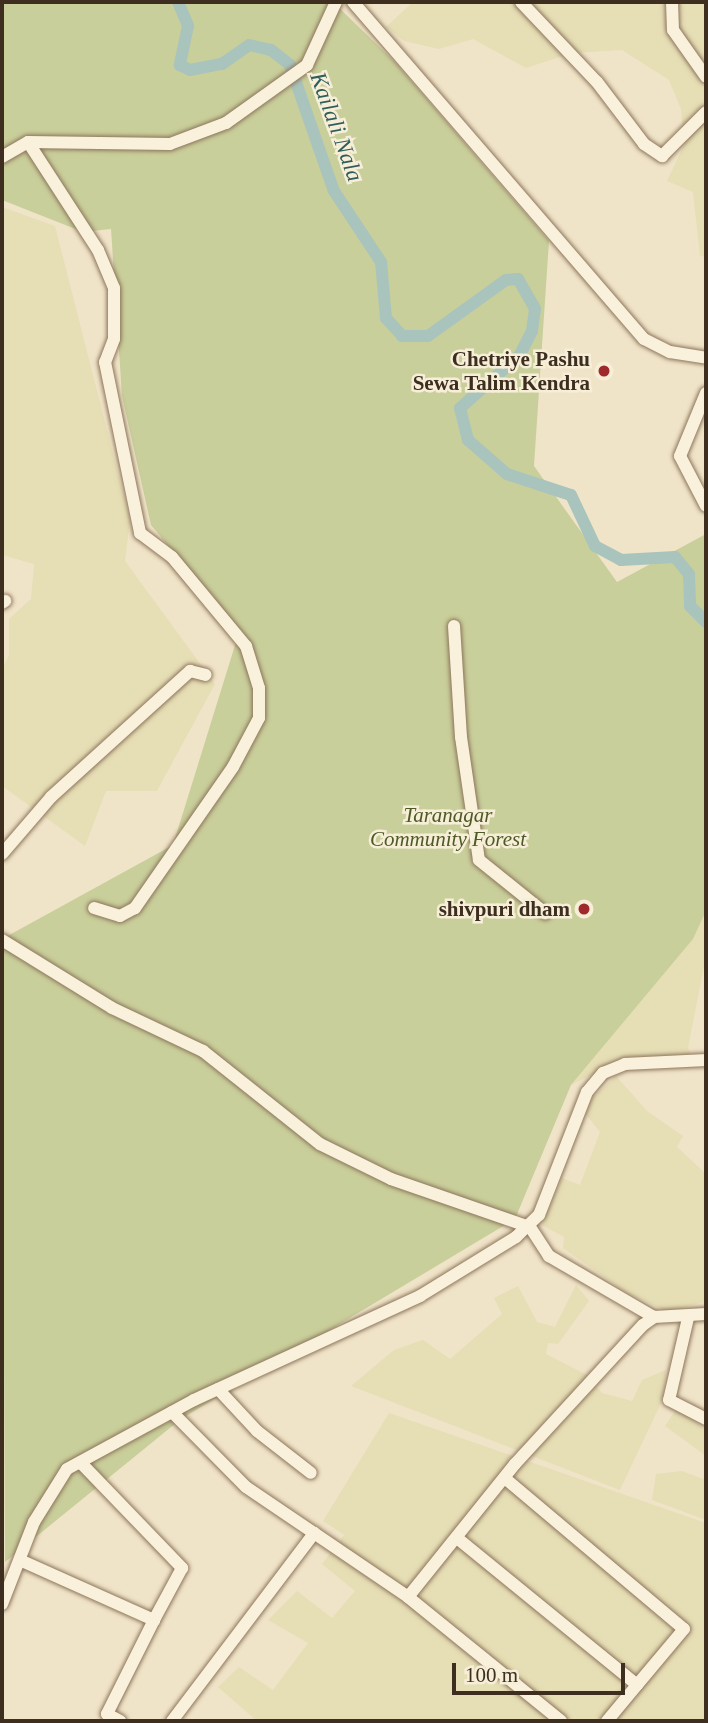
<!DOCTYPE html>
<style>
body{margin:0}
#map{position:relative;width:708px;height:1723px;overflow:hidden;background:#f0e4c8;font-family:Georgia,serif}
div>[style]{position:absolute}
.farmland>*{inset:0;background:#e6deb5}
.green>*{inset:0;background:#c9cf9b}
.canal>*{height:12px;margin:-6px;padding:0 6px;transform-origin:6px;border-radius:6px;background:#a9c4bc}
.roads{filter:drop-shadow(0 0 2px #8d765c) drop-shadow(0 0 2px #8d765c)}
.minor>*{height:12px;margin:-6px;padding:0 6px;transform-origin:6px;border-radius:6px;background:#faf1dc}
.dots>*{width:19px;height:19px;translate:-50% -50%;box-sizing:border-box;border:4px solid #f7eed8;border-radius:50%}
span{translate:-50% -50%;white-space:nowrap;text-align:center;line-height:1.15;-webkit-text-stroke:5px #f7eed8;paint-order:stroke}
.poi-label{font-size:21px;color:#3d2e20;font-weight:700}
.right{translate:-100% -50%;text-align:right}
.park-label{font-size:21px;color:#4d5a26;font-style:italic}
.water-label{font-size:23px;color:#2f5d5a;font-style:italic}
.frame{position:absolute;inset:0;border:4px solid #3d2e20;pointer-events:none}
.scale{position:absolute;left:452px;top:1663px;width:173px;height:32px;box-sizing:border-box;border:4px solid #3d2e20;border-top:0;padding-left:9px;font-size:21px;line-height:24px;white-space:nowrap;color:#3d2e20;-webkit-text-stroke:5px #f7eed8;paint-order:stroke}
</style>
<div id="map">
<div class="farmland">
<div style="clip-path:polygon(413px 2px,706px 2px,706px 257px,700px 256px,693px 192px,667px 181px,684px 145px,681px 109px,669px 80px,622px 50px,572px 53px,526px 68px,473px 39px,439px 49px,404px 41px,386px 27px)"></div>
<div style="clip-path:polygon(2px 207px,55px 226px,130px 520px,125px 561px,215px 684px,157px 791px,106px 791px,85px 846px,2px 786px,2px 670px,9px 655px,9px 619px,31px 599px,34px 564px,2px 555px)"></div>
<div style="clip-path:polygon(706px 911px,706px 956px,688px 1048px,693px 1059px,616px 1063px,571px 1085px,693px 939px)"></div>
<div style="clip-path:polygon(616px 1076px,647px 1111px,683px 1136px,677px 1147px,706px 1174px,706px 1301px,669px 1312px,627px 1293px,563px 1248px,564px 1237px,542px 1225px,562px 1178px,580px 1185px,600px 1132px,581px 1108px)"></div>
<div style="clip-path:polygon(576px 1285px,589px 1301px,558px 1344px,548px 1343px,546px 1354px,587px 1375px,602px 1393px,632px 1401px,642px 1380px,666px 1370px,662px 1401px,620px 1490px,351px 1386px,394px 1350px,423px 1340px,450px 1359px,502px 1314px,494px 1298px,518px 1286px,537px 1322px,555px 1327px)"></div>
<div style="clip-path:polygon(677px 1408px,706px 1430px,706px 1456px,665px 1426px)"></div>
<div style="clip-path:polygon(389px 1413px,706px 1523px,706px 1721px,257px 1721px,218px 1687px,239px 1667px,273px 1690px,308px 1643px,268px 1620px,297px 1591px,332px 1618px,355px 1591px,322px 1564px,344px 1535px,323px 1521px)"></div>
<div style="clip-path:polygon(706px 1470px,706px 1520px,652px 1500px,656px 1474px,682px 1471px,703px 1479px)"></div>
</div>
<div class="green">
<div style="clip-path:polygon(2px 2px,333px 2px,395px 62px,549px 241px,534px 466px,617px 582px,706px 534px,706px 911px,693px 939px,571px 1085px,515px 1219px,181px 1419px,5px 1562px,2px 939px,173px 845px,236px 642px,207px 593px,151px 525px,122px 396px,111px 229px,83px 232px,2px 200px)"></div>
</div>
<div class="canal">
<div style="left:178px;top:2px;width:26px;rotate:67deg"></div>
<div style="left:188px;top:26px;width:40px;rotate:102deg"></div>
<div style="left:180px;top:65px;width:11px;rotate:27deg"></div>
<div style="left:190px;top:70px;width:33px;rotate:-11deg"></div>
<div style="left:222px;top:64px;width:33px;rotate:-35deg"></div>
<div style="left:249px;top:45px;width:23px;rotate:13deg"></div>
<div style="left:271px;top:50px;width:24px;rotate:38deg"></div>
<div style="left:290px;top:65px;width:133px;rotate:70.8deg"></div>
<div style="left:334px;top:191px;width:85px;rotate:56.5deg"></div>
<div style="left:381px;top:262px;width:56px;rotate:84.9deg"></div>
<div style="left:386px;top:318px;width:24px;rotate:48deg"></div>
<div style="left:402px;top:336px;width:26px"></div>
<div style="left:428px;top:336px;width:96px;rotate:-35.7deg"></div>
<div style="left:506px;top:280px;width:12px;rotate:-5deg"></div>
<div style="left:518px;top:279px;width:34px;rotate:60deg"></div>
<div style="left:535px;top:309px;width:22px;rotate:98deg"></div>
<div style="left:532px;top:331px;width:27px;rotate:117deg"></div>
<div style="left:520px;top:355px;width:80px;rotate:138.5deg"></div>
<div style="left:460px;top:408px;width:33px;rotate:76deg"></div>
<div style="left:468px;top:440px;width:52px;rotate:41.1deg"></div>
<div style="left:507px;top:474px;width:67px;rotate:18.2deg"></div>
<div style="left:571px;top:495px;width:56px;rotate:64.8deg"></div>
<div style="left:595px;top:546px;width:30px;rotate:28deg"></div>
<div style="left:621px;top:560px;width:54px;rotate:-3.2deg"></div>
<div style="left:675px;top:557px;width:22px;rotate:51deg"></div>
<div style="left:689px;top:574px;width:32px;rotate:88deg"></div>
<div style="left:690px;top:606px;width:23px;rotate:45deg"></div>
</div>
<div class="roads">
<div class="minor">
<div style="left:353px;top:2px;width:445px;rotate:49.2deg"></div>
<div style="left:644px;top:339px;width:29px;rotate:27deg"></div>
<div style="left:670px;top:352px;width:36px;rotate:9deg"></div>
<div style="left:521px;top:2px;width:110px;rotate:46.5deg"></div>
<div style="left:597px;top:82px;width:78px;rotate:52.8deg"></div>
<div style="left:644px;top:144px;width:22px;rotate:34deg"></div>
<div style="left:662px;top:156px;width:62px;rotate:-45deg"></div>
<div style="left:672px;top:2px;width:28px;rotate:88deg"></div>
<div style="left:673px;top:30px;width:57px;rotate:54.9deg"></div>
<div style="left:28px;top:142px;width:129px;rotate:57.1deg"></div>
<div style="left:98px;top:250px;width:41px;rotate:67.2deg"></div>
<div style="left:114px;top:288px;width:51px;rotate:90deg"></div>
<div style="left:114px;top:339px;width:25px;rotate:111deg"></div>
<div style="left:105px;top:362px;width:175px;rotate:78.4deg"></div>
<div style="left:140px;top:533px;width:40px;rotate:37deg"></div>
<div style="left:172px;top:557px;width:116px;rotate:50.3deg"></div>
<div style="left:246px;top:646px;width:44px;rotate:72.8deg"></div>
<div style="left:259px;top:688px;width:30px;rotate:90deg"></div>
<div style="left:259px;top:718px;width:55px;rotate:118deg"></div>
<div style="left:233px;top:767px;width:172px;rotate:124.8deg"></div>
<div style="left:135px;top:908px;width:17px;rotate:152deg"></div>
<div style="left:120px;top:916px;width:27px;rotate:-163deg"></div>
<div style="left:2px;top:157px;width:30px;rotate:-30deg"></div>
<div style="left:28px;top:142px;width:142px;rotate:0.8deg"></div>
<div style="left:170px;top:144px;width:60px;rotate:-20.6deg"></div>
<div style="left:226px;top:123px;width:100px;rotate:-35.6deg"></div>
<div style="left:307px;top:65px;width:69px;rotate:-65.3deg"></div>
<div style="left:706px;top:393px;width:68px;rotate:112.4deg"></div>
<div style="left:680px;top:456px;width:56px;rotate:62.5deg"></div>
<div style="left:2px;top:603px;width:4px;rotate:-34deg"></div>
<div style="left:454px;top:626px;width:111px;rotate:86.4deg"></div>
<div style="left:461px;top:737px;width:124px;rotate:81.7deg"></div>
<div style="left:479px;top:860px;width:85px;rotate:38.8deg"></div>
<div style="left:2px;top:854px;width:75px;rotate:-49.3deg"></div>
<div style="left:51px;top:797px;width:188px;rotate:-42.2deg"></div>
<div style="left:190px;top:671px;width:16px;rotate:14deg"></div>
<div style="left:2px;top:940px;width:129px;rotate:31.7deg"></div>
<div style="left:112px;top:1008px;width:101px;rotate:25.3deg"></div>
<div style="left:203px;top:1051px;width:149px;rotate:38.5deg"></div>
<div style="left:320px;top:1144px;width:79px;rotate:26.2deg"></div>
<div style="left:391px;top:1179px;width:147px;rotate:19.1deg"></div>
<div style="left:530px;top:1227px;width:35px;rotate:57deg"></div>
<div style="left:549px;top:1256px;width:121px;rotate:30.2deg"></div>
<div style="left:688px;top:1318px;width:84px;rotate:103deg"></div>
<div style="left:669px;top:1400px;width:42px;rotate:27.2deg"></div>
<div style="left:218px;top:1389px;width:57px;rotate:47.1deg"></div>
<div style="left:257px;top:1431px;width:68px;rotate:37.9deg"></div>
<div style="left:172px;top:1412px;width:105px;rotate:45.4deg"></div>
<div style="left:246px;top:1487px;width:82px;rotate:34.1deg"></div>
<div style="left:81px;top:1463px;width:146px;rotate:46.1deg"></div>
<div style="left:182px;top:1568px;width:59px;rotate:118.3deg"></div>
<div style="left:507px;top:1480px;width:231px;rotate:40.1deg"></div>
<div style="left:684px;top:1629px;width:73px;rotate:130deg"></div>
<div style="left:457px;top:1538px;width:232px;rotate:39.2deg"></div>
<div style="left:637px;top:1685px;width:47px;rotate:129.8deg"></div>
<div style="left:22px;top:1561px;width:145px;rotate:24.1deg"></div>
<div style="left:154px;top:1620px;width:105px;rotate:116.6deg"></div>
<div style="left:107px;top:1714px;width:15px;rotate:28deg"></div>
<div style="left:408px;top:1597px;width:197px;rotate:39deg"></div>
<div style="left:2px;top:1604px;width:88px;rotate:-68.7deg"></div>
<div style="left:34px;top:1522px;width:62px;rotate:-58.1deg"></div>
<div style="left:67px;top:1469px;width:145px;rotate:-28.5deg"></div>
<div style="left:194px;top:1400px;width:249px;rotate:-24.7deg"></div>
<div style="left:420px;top:1296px;width:113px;rotate:-31.6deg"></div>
<div style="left:516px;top:1237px;width:32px;rotate:-44deg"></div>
<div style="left:539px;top:1215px;width:132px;rotate:-68.7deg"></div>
<div style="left:587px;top:1092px;width:25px;rotate:-50deg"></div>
<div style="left:603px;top:1073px;width:24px;rotate:-22deg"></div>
<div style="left:625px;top:1064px;width:81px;rotate:-2.8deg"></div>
<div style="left:172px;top:1721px;width:236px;rotate:-52.9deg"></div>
<div style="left:314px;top:1533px;width:114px;rotate:34.2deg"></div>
<div style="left:408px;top:1597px;width:171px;rotate:-51.2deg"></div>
<div style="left:515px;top:1464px;width:189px;rotate:-47.4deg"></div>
<div style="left:643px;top:1325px;width:14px;rotate:-36deg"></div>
<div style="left:654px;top:1317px;width:52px;rotate:-3.3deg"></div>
</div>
</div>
<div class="dots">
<div style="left:604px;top:371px;background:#9e2a2b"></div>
<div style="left:584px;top:909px;background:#9e2a2b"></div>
</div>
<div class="poi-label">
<span class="right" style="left:590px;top:371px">Chetriye Pashu<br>Sewa Talim Kendra</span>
<span class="right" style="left:570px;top:909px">shivpuri dham</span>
</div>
<div class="park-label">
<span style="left:448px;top:827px">Taranagar<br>Community Forest</span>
</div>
<div class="water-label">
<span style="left:336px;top:127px;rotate:70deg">Kailali Nala</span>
</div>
<div class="frame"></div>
<div class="scale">100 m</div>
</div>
